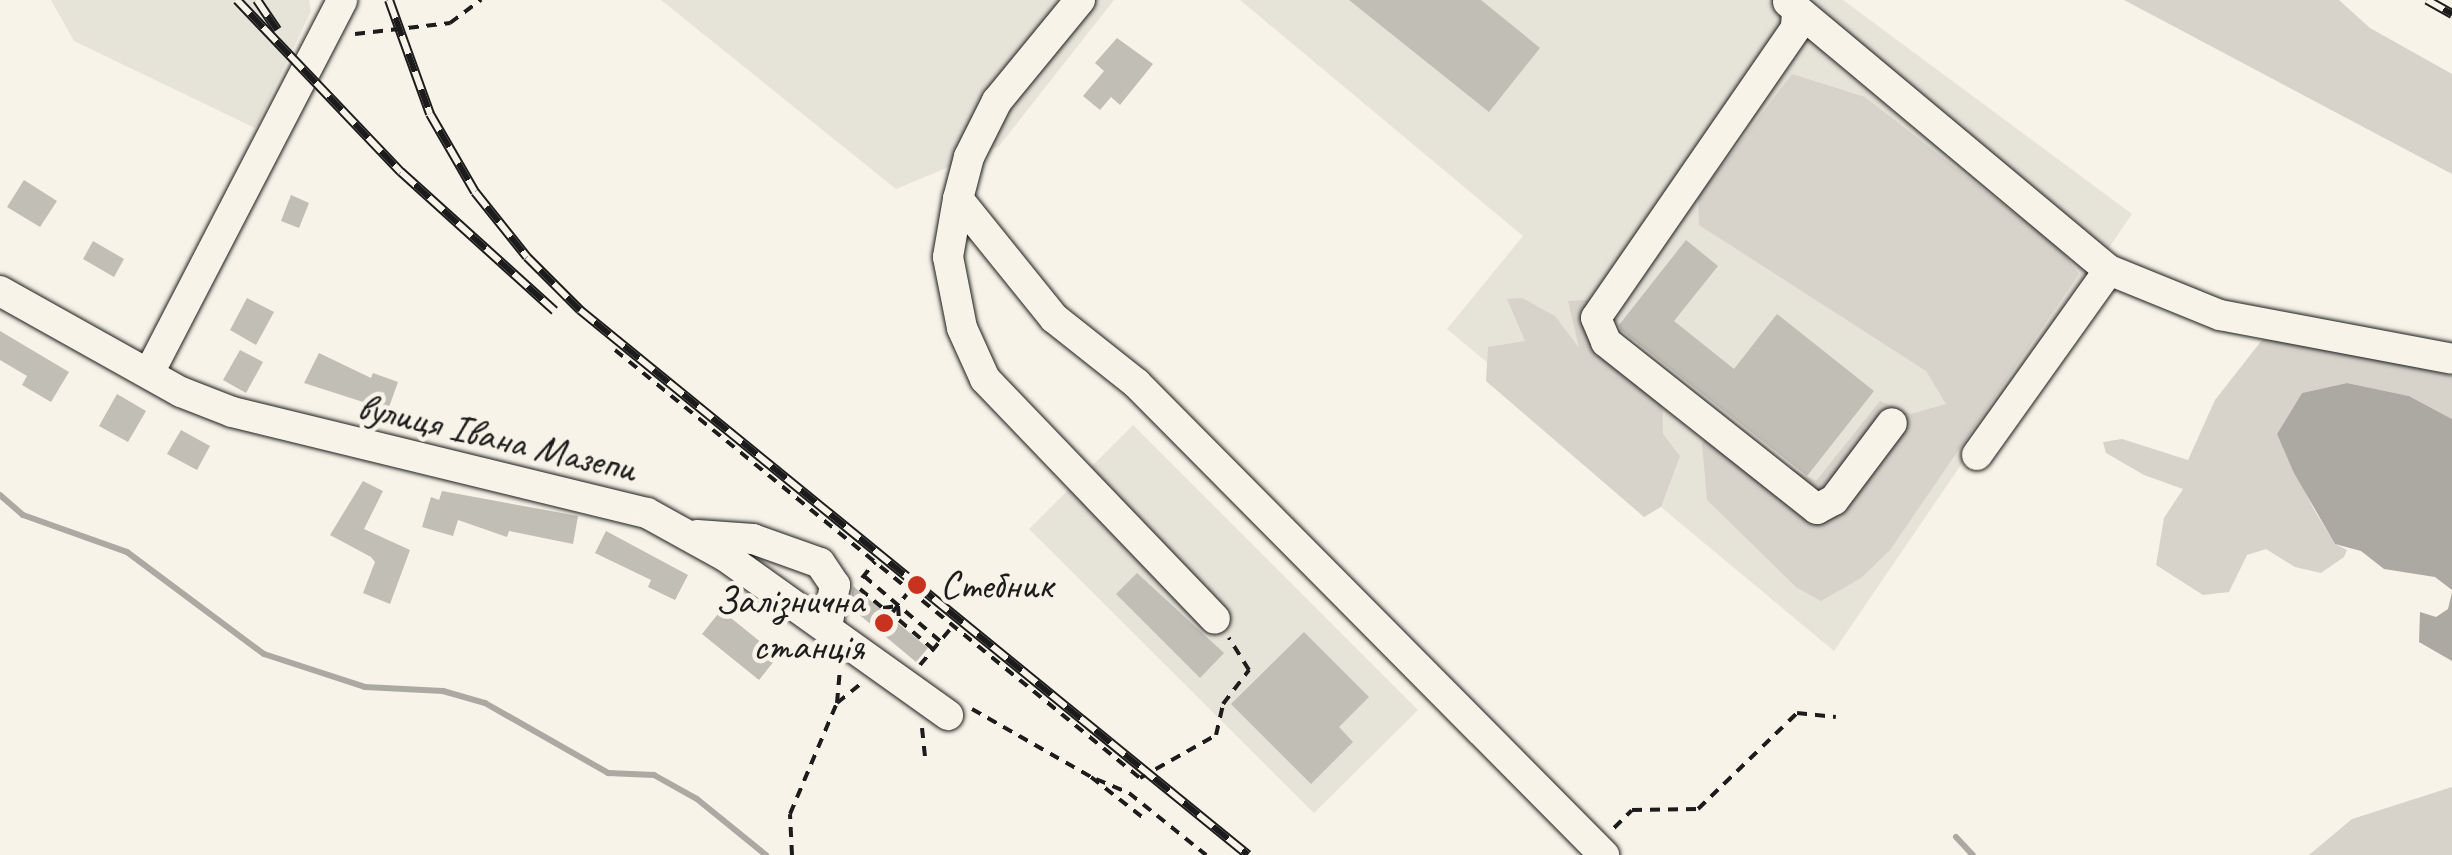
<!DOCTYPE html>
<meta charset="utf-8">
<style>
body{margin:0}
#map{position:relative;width:2452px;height:855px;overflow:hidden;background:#f7f3e8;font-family:Caveat,sans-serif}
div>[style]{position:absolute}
.built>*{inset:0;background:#e6e3d9}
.green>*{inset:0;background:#d7d3cb}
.water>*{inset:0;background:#aca9a2}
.stream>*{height:6px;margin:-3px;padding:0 3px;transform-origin:3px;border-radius:3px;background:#aca9a2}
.building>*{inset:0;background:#c0beb5}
.path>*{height:4px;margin-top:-2px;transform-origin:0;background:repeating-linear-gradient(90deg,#1c1c1c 0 10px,transparent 0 18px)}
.roads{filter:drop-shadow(0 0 2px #1c1c1c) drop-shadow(0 0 2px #1c1c1c)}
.minor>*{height:30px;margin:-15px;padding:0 15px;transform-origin:15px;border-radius:15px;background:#f7f3e8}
.rail>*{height:10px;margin-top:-5px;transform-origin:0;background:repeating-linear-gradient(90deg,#f7f3e8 0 19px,#1c1c1c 0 38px);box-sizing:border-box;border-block:2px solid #1c1c1c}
.dots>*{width:28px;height:28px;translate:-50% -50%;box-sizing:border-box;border:5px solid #f7f3e8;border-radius:50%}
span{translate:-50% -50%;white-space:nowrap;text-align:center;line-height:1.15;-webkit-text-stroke:9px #f7f3e8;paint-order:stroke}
.street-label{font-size:40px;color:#1c1c1c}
.poi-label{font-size:40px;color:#1c1c1c}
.left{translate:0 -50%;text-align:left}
.right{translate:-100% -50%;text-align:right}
</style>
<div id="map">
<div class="built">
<div style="clip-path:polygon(51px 0,309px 0,311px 11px,255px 128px,74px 41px)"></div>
<div style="clip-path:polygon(661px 0,1114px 0,999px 146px,896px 189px)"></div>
<div style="clip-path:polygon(1240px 0,1843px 0,2132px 214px,1834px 651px,1447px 329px,1523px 236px)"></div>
<div style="clip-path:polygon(1133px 425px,1418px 710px,1314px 813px,1029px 529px)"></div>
</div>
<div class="green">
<div style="clip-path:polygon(2124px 0,2339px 0,2370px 28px,2452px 74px,2452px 174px)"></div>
<div style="clip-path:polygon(1792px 74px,1865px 97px,2060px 249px,2079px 274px,1890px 550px,1861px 578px,1821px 601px,1796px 587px,1707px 500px,1702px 443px,1714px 429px,1816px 481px,1880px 401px,1911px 414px,1946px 404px,1926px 371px,1699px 225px,1698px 197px)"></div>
<div style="clip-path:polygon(1522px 298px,1555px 316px,1579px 348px,1568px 301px,1603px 299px,1618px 361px,1662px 389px,1663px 434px,1680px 456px,1661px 507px,1644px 517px,1486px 381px,1488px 347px,1525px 341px,1507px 299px)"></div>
<div style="clip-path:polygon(2262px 340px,2313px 342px,2452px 376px,2452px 419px,2409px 396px,2347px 383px,2302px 393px,2277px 434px,2313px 508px,2335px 544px,2347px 550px,2344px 557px,2321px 573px,2295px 567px,2266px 549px,2247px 555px,2229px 592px,2203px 595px,2156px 565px,2164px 518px,2183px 489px,2144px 475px,2106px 453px,2103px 442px,2122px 439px,2188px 460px,2215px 400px)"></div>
<div style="clip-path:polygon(2452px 787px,2452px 855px,2309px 855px,2352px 819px)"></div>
</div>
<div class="water">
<div style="clip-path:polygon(2347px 383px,2409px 396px,2452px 419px,2452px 590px,2435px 577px,2384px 569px,2361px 551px,2335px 544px,2294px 473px,2277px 434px,2302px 393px)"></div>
<div style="clip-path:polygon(2452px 592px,2452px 661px,2419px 642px,2420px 612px,2436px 617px,2448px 609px)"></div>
</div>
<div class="stream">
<div style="left:0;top:495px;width:30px;rotate:41deg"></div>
<div style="left:23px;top:515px;width:110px;rotate:19.6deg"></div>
<div style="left:127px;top:552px;width:171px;rotate:36.7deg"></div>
<div style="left:264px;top:654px;width:106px;rotate:18.1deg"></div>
<div style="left:365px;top:687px;width:78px;rotate:2.9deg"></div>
<div style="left:443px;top:691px;width:44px;rotate:15.9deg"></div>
<div style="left:485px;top:703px;width:142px;rotate:29.6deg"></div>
<div style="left:608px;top:773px;width:46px;rotate:2.5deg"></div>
<div style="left:654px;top:775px;width:49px;rotate:29.2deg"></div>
<div style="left:697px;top:799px;width:89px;rotate:39.1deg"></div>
<div style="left:1956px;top:837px;width:25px;rotate:47deg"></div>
</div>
<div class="building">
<div style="clip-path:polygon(1349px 0,1481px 0,1540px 48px,1489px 112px)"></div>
<div style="clip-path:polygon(1117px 38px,1153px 64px,1120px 105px,1111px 97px,1100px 110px,1083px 96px,1104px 71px,1095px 63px)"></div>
<div style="clip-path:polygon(24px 180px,57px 201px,40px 227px,7px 207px)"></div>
<div style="clip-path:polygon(291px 195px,309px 203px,299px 228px,281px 221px)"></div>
<div style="clip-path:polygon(1686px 240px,1718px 266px,1674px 321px,1734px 369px,1777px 314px,1874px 391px,1807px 476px,1621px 330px,1619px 325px)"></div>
<div style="clip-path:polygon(93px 241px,124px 259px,114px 277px,83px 259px)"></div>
<div style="clip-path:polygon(247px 298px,274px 312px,256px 345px,230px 330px)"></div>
<div style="clip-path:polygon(0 331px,69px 372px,51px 402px,22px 385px,27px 376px,0 360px)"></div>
<div style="clip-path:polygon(240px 350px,263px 362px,246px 393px,223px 380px)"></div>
<div style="clip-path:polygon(319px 353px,371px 378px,373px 373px,398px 382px,388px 410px,304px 383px)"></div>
<div style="clip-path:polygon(117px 394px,146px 411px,128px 442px,99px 426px)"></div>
<div style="clip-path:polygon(181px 430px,210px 446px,197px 470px,167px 454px)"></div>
<div style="clip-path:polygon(363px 481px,383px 491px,364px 529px,410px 550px,390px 604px,363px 593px,375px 562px,371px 557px,330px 535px)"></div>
<div style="clip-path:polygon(442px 491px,578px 516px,573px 544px,509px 531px,507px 537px,458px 520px,453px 536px,422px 527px,431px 497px,439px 500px)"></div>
<div style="clip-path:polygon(606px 531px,688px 575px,675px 600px,648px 587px,651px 580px,595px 553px)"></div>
<div style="clip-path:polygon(1137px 573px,1224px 653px,1200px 678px,1116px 594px)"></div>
<div style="clip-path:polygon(853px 586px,928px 648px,916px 662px,850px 607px)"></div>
<div style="clip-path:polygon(721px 610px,778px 656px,759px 680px,702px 634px)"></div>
<div style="clip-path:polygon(1304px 632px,1369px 697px,1339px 727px,1353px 742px,1311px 784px,1231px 704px)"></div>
</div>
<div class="path">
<div style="left:355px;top:34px;width:96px;rotate:-6.6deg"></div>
<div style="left:450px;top:23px;width:39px;rotate:-37deg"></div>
<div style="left:615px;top:350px;width:677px;rotate:39.19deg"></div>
<div style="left:1140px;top:778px;width:87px;rotate:-29.5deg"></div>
<div style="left:1216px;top:735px;width:32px;rotate:-77deg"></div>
<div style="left:1223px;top:704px;width:43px;rotate:-52.6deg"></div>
<div style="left:1249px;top:670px;width:38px;rotate:-122deg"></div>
<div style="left:864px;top:576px;width:100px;rotate:40.5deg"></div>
<div style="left:862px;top:578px;width:21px;rotate:-51deg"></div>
<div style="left:860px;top:589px;width:30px;rotate:40deg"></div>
<div style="left:883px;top:608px;width:15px;rotate:-8deg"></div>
<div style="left:898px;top:606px;width:14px;rotate:86deg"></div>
<div style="left:899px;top:620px;width:45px;rotate:40.5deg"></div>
<div style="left:892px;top:613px;width:29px;rotate:-52deg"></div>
<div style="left:920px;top:665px;width:50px;rotate:-49.9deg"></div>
<div style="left:837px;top:703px;width:36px;rotate:-85deg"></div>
<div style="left:972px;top:709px;width:137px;rotate:29.7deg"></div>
<div style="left:1091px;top:777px;width:70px;rotate:38deg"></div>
<div style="left:922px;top:728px;width:29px;rotate:84deg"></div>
<div style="left:1096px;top:779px;width:36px;rotate:23deg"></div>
<div style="left:1129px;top:793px;width:99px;rotate:38.8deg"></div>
<div style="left:1614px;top:828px;width:25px;rotate:-45deg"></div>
<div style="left:1632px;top:810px;width:66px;rotate:-0.9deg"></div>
<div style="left:1698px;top:809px;width:138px;rotate:-44.1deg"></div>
<div style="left:1797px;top:713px;width:39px;rotate:6deg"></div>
<div style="left:792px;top:855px;width:41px;rotate:-92.8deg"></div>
<div style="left:790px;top:814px;width:121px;rotate:-67.1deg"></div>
<div style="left:837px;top:703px;width:33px;rotate:-39deg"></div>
</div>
<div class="roads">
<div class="minor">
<div style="left:1080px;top:0;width:131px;rotate:129.4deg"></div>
<div style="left:997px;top:101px;width:63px;rotate:116.6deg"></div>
<div style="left:969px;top:157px;width:43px;rotate:104.7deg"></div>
<div style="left:958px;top:199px;width:153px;rotate:51.1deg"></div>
<div style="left:1054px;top:318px;width:105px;rotate:38.4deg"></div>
<div style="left:1136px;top:383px;width:665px;rotate:45.24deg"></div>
<div style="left:1788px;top:2px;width:418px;rotate:39.9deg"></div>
<div style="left:2109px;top:270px;width:120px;rotate:22.1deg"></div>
<div style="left:2220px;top:315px;width:236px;rotate:10.7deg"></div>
<div style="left:1797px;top:12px;width:16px;rotate:94deg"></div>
<div style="left:1796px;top:28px;width:352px;rotate:124.6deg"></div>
<div style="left:1596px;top:318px;width:26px;rotate:67deg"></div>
<div style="left:1606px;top:342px;width:269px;rotate:38.4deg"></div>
<div style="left:1817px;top:509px;width:19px;rotate:-28deg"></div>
<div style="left:1834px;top:500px;width:96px;rotate:-53deg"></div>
<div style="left:958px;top:199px;width:59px;rotate:99.8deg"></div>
<div style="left:948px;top:257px;width:72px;rotate:78.8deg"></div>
<div style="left:962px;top:328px;width:56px;rotate:65.7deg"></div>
<div style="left:985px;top:379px;width:332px;rotate:46.2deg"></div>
<div style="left:0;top:291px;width:207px;rotate:29.2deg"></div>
<div style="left:181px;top:392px;width:55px;rotate:21.4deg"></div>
<div style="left:232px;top:412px;width:427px;rotate:13.7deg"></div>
<div style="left:647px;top:513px;width:89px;rotate:28.9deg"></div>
<div style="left:725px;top:556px;width:274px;rotate:35.5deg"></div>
<div style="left:149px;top:373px;width:420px;rotate:-62.6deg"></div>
<div style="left:1977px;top:455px;width:227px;rotate:-54.5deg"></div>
<div style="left:697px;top:535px;width:56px;rotate:4.1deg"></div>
<div style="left:753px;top:539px;width:71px;rotate:19.7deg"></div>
<div style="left:820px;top:563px;width:27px;rotate:56deg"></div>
<div style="left:835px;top:585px;width:43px;rotate:100.8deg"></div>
</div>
</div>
<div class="rail">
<div style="left:237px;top:0;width:238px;rotate:46.4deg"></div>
<div style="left:401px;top:172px;width:207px;rotate:42.1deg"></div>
<div style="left:257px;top:0;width:36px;rotate:56deg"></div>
<div style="left:389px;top:0;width:121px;rotate:70.2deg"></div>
<div style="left:430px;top:114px;width:90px;rotate:60deg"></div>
<div style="left:475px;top:192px;width:83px;rotate:51.3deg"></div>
<div style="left:527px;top:257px;width:75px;rotate:45deg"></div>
<div style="left:580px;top:310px;width:862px;rotate:39.21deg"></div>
<div style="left:2427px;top:0;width:29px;rotate:29deg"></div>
</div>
<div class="dots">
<div style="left:917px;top:585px;background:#c8321e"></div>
<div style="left:884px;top:623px;background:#c8321e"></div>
</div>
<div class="street-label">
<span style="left:497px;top:437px;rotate:13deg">вулиця Івана Мазепи</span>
</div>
<div class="poi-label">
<span class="left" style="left:940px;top:585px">Стебник</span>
<span class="right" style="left:864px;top:623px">Залізнична<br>станція</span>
</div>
</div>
